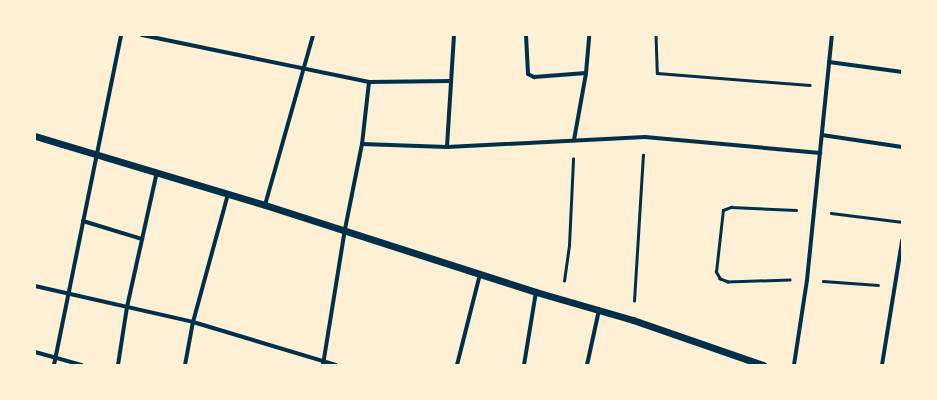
<!DOCTYPE html>
<style>
body{margin:0}
#map{position:relative;width:937px;height:400px;overflow:hidden;background:#fdf0d5;font-family:"Space Grotesk",sans-serif}
div>[style]{position:absolute}
.path>*{height:2.5px;margin:-1.25px;padding:0 1.25px;transform-origin:1.25px;border-radius:1.25px;background:#003049}
.minor>*{height:4px;margin:-2px;padding:0 2px;transform-origin:2px;border-radius:2px;background:#003049}
.tertiary>*{height:7px;margin:-3.5px;padding:0 3.5px;transform-origin:3.5px;border-radius:3.5px;background:#003049}
span{translate:-50% -50%;white-space:nowrap;text-align:center;line-height:1.15;-webkit-text-stroke:4px #fdf0d5;paint-order:stroke}
.frame{position:absolute;inset:0;border:36px solid #fdf0d5;pointer-events:none}
</style>
<div id="map">
<div class="path">
<div style="left:656px;top:35px;width:38px;rotate:88deg"></div>
<div style="left:657px;top:73px;width:153px;rotate:4.5deg"></div>
<div style="left:831px;top:213px;width:72px;rotate:7.2deg"></div>
<div style="left:790px;top:280px;width:62px;rotate:178.2deg"></div>
<div style="left:728px;top:282px;width:9px;rotate:-159deg"></div>
<div style="left:720px;top:279px;width:8px;rotate:-120deg"></div>
<div style="left:716px;top:272px;width:62px;rotate:-83.6deg"></div>
<div style="left:723px;top:210px;width:9px;rotate:-21deg"></div>
<div style="left:731px;top:207px;width:65px;rotate:2.6deg"></div>
<div style="left:564px;top:281px;width:36px;rotate:-82deg"></div>
<div style="left:569px;top:245px;width:86px;rotate:-87.3deg"></div>
<div style="left:823px;top:281px;width:55px;rotate:4.2deg"></div>
<div style="left:634px;top:301px;width:146px;rotate:-86.5deg"></div>
</div>
<div class="minor">
<div style="left:142px;top:35px;width:232px;rotate:11.7deg"></div>
<div style="left:369px;top:82px;width:62px;rotate:96.4deg"></div>
<div style="left:362px;top:144px;width:87px;rotate:101.3deg"></div>
<div style="left:345px;top:229px;width:138px;rotate:99.2deg"></div>
<div style="left:454px;top:35px;width:112px;rotate:93.6deg"></div>
<div style="left:447px;top:147px;width:198px;rotate:-2.9deg"></div>
<div style="left:645px;top:137px;width:176px;rotate:5.2deg"></div>
<div style="left:526px;top:35px;width:39px;rotate:87deg"></div>
<div style="left:528px;top:74px;width:7px;rotate:27deg"></div>
<div style="left:534px;top:77px;width:52px;rotate:-4.4deg"></div>
<div style="left:829px;top:62px;width:74px;rotate:7.8deg"></div>
<div style="left:369px;top:82px;width:82px;rotate:-0.7deg"></div>
<div style="left:822px;top:135px;width:81px;rotate:8.5deg"></div>
<div style="left:574px;top:140px;width:68px;rotate:-79.8deg"></div>
<div style="left:586px;top:73px;width:38px;rotate:-85deg"></div>
<div style="left:362px;top:144px;width:85px;rotate:2deg"></div>
<div style="left:265px;top:205px;width:177px;rotate:-74.2deg"></div>
<div style="left:83px;top:221px;width:62px;rotate:17deg"></div>
<div style="left:35px;top:286px;width:162px;rotate:12.8deg"></div>
<div style="left:193px;top:322px;width:149px;rotate:16.7deg"></div>
<div style="left:35px;top:352px;width:49px;rotate:15.5deg"></div>
<div style="left:54px;top:365px;width:337px;rotate:-78.5deg"></div>
<div style="left:118px;top:365px;width:59px;rotate:-81.2deg"></div>
<div style="left:127px;top:307px;width:138px;rotate:-77.5deg"></div>
<div style="left:185px;top:365px;width:44px;rotate:-79.5deg"></div>
<div style="left:193px;top:322px;width:133px;rotate:-74.7deg"></div>
<div style="left:457px;top:365px;width:94px;rotate:-75.8deg"></div>
<div style="left:524px;top:365px;width:74px;rotate:-80.7deg"></div>
<div style="left:587px;top:365px;width:56px;rotate:-77.7deg"></div>
<div style="left:794px;top:365px;width:86px;rotate:-81.3deg"></div>
<div style="left:807px;top:280px;width:246px;rotate:-84.2deg"></div>
<div style="left:882px;top:365px;width:126px;rotate:-80.8deg"></div>
</div>
<div class="tertiary">
<div style="left:35px;top:136px;width:240px;rotate:16.7deg"></div>
<div style="left:265px;top:205px;width:285px;rotate:17.8deg"></div>
<div style="left:536px;top:292px;width:101px;rotate:16.1deg"></div>
<div style="left:633px;top:320px;width:138px;rotate:19.1deg"></div>
</div>
<div class="frame"></div>
</div>
